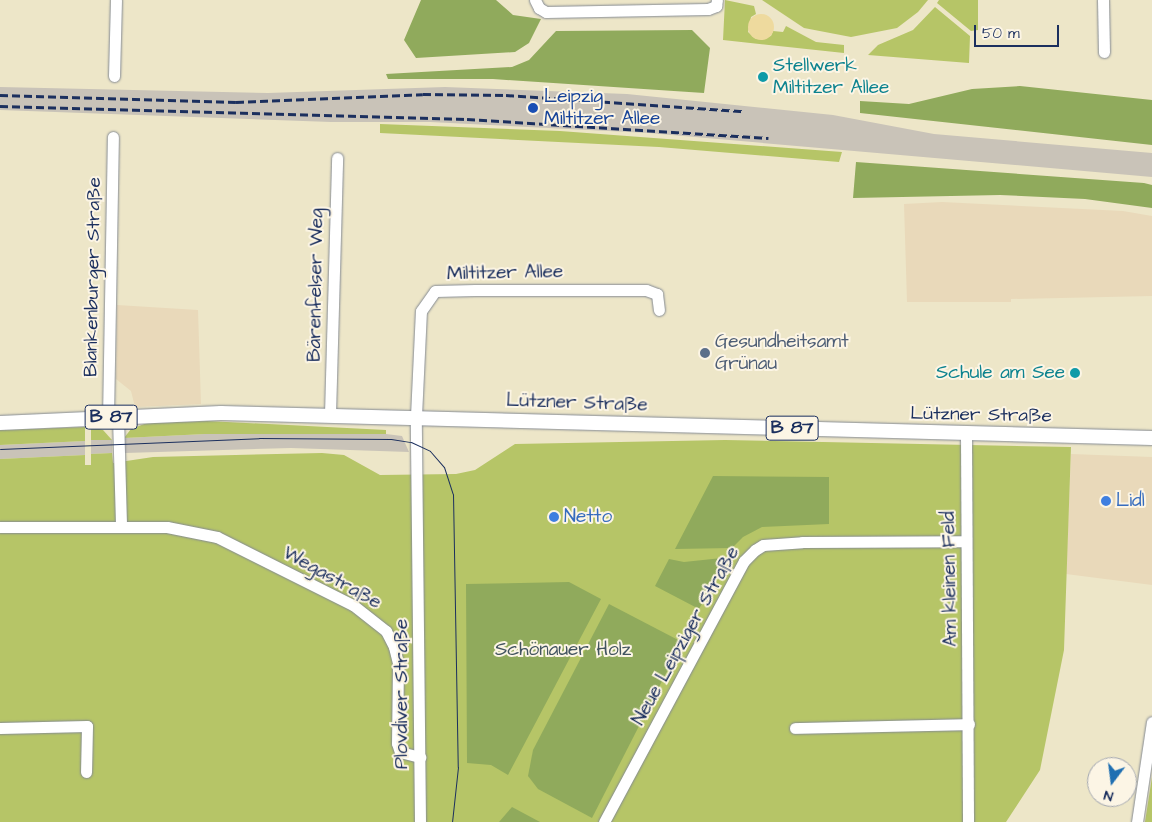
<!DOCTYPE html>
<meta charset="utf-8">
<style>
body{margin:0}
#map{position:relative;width:1152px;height:822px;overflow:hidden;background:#ede6c8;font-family:"Architects Daughter",sans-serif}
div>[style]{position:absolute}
.built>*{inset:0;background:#e9d9ba}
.industrial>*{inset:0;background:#c9c3b8}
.green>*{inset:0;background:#b6c567}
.forest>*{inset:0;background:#90aa5c}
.sand>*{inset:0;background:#eeda9e}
.round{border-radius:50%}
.roads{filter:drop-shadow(0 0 1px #848a93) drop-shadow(0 0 1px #848a93)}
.minor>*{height:11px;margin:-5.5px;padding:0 5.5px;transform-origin:5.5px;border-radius:5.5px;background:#fff}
.major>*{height:14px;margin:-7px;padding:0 7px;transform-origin:7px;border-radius:7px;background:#fff}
.tram>*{height:1px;margin:-0.5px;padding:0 0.5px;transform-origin:0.5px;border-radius:0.5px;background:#1b2f5e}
.rail>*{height:3px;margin-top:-1.5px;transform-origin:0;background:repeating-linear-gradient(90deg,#1b2f5e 0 8px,transparent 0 12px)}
.dots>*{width:14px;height:14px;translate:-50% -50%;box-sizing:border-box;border:2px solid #fcf5e5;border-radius:50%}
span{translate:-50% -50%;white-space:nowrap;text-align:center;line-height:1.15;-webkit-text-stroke:4px #fcf5e5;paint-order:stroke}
.shield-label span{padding:1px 4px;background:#fcf5e5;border:1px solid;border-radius:4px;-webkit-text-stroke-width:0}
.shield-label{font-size:18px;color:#1b2f5e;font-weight:700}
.culture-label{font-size:19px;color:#0d838f}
.left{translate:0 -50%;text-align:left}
.right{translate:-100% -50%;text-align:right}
.transit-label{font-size:19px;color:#164399}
.street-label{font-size:19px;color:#1b2f5e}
.service-label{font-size:19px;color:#4e5e75}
.shop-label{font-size:19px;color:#366cbe}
.park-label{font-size:19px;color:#425460}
.north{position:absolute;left:1087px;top:757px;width:50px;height:50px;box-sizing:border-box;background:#fcf5e5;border:1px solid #a2a6af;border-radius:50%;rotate:195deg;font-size:14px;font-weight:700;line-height:20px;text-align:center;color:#1b2f5e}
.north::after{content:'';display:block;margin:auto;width:18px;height:22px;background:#1f6fb2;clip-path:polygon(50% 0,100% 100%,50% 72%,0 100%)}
.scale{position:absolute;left:974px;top:25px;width:85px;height:22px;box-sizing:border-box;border:2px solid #1b2f5e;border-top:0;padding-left:6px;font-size:15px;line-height:18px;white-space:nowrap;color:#1b2f5e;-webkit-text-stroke:4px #fcf5e5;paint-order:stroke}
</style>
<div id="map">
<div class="built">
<div style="clip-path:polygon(942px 202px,1123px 211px,1152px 216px,1152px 296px,1011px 299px,1011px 302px,907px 302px,904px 204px)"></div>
<div style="clip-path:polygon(117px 305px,198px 310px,201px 404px,135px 407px,131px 391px,116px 379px)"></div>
<div style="clip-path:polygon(1071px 454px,1152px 457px,1152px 585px,1066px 574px)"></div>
</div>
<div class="industrial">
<div style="clip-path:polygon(0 87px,268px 93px,445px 87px,627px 94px,833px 115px,934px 134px,1152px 153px,1152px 177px,649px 133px,430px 122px,331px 122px,0 110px)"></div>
<div style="clip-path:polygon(205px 434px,386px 434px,402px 436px,409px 452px,291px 448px,125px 453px,124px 438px)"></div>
<div style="clip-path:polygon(91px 440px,112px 440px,112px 453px,91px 454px)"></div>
<div style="clip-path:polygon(85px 441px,85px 455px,0 459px,0 445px)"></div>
</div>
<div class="green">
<div style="clip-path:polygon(725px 0,754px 6px,756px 14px,751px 17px,748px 32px,756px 39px,771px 36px,773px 31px,783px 32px,786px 26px,816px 42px,844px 45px,844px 53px,723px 40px)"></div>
<div style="clip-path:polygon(762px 0,928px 0,918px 12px,897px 28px,851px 37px,804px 28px)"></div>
<div style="clip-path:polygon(939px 0,1001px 0,978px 0,978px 30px,971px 31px,937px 3px)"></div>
<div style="clip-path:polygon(935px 7px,970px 36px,969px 63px,868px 55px,878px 45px,913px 30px)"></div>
<div style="clip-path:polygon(380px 124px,560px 131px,842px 152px,839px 162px,659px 147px,380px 133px)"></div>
<div style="clip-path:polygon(207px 421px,386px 430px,386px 434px,205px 434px,124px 438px,131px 429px,147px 423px)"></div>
<div style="clip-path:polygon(85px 427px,85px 441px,0 445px,0 430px)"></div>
<div style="clip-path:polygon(91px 427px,103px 430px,112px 440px,91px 440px)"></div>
<div style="clip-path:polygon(725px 440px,1071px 447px,1064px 650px,1040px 770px,1006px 822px,0 822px,0 459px,85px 455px,85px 465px,91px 465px,91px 454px,112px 453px,113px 463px,153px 457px,322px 453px,344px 455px,380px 475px,456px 474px,475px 470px,515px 444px)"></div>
<div style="clip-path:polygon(1152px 777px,1152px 822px,1145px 822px)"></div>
</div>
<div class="forest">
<div style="clip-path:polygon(421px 0,496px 0,513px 15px,541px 19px,529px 43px,515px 52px,416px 58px,404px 40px)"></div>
<div style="clip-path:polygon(692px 30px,710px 48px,704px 93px,493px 79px,388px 79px,386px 74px,512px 67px,529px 60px,556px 31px)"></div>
<div style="clip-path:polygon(1020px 86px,1152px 100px,1152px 145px,860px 113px,860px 101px,909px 104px,972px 89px)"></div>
<div style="clip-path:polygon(856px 162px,1144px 183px,1152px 185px,1152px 208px,1085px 199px,1000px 195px,853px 198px)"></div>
<div style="clip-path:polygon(713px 476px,829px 477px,829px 524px,762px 527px,743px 537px,732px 548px,675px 549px)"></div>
<div style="clip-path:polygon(722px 558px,726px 560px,699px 609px,655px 586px,669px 559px,684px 562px)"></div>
<div style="clip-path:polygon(569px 582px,601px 599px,508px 775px,491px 765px,467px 763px,466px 584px)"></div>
<div style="clip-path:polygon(609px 604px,682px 642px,592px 818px,538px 789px,528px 776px,533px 750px)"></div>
<div style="clip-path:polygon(512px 807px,540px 822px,499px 822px)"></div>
</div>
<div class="sand">
<div class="round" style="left:748px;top:14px;width:26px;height:26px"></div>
</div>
<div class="roads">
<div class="minor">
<div style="left:535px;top:0;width:9px;rotate:63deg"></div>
<div style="left:539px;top:8px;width:8px;rotate:30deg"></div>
<div style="left:546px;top:12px;width:162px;rotate:-1.1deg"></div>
<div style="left:708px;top:9px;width:9px;rotate:-21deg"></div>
<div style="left:716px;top:6px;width:6px;rotate:-81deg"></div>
<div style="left:1103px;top:0;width:52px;rotate:88.9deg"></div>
<div style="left:114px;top:76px;width:76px;rotate:-88.5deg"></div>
<div style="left:330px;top:414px;width:256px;rotate:-88.4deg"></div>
<div style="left:118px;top:417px;width:110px;rotate:88.4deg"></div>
<div style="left:108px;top:418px;width:281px;rotate:-89deg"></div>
<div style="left:966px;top:434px;width:388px;rotate:89.7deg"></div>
<div style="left:0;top:527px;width:167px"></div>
<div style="left:167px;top:527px;width:51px;rotate:11.3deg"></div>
<div style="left:217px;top:537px;width:152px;rotate:26.6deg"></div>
<div style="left:353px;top:605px;width:42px;rotate:38.2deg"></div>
<div style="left:386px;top:631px;width:18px;rotate:63deg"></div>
<div style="left:394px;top:647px;width:16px;rotate:76deg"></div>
<div style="left:398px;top:663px;width:80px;rotate:90.7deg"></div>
<div style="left:397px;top:743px;width:9px;rotate:72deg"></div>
<div style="left:400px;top:752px;width:21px;rotate:14deg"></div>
<div style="left:0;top:728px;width:87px;rotate:-1.3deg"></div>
<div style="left:87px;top:726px;width:46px;rotate:91.2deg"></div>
<div style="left:795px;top:728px;width:174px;rotate:-1.3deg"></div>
<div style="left:420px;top:822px;width:406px;rotate:-90.6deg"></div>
<div style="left:416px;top:416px;width:105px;rotate:-87.3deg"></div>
<div style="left:421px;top:311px;width:24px;rotate:-55deg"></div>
<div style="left:435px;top:291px;width:40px;rotate:-1.4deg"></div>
<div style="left:475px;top:290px;width:171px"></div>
<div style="left:646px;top:290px;width:12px;rotate:20deg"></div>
<div style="left:657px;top:294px;width:16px;rotate:83deg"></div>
<div style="left:604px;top:822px;width:296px;rotate:-61.8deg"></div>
<div style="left:744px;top:561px;width:16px;rotate:-45deg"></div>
<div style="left:755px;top:550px;width:9px;rotate:-32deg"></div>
<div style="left:763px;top:545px;width:39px;rotate:-4deg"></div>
<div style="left:802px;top:542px;width:164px;rotate:-0.3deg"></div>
<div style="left:1137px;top:822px;width:101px;rotate:-81.5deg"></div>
</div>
<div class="major">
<div style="left:0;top:423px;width:221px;rotate:-2.6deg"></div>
<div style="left:221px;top:413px;width:931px;rotate:1.54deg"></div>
</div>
</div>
<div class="tram">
<div style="left:0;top:449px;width:259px;rotate:-2.4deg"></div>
<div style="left:259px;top:438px;width:132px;rotate:0.4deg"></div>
<div style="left:391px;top:439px;width:20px;rotate:9deg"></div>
<div style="left:411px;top:442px;width:21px;rotate:25deg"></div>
<div style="left:430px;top:451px;width:21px;rotate:49deg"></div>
<div style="left:444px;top:467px;width:28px;rotate:72deg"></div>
<div style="left:453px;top:494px;width:273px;rotate:89deg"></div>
<div style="left:458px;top:767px;width:55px;rotate:96.2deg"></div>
</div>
<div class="rail">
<div style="left:0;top:95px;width:236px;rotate:1.7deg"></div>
<div style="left:236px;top:102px;width:187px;rotate:-2.4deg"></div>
<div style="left:423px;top:94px;width:83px;rotate:0.7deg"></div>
<div style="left:506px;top:95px;width:238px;rotate:3.9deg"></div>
<div style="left:0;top:106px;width:467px;rotate:1.6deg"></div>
<div style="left:467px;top:119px;width:302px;rotate:3.6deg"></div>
</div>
<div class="dots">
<div style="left:763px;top:77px;background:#0f9aa8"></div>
<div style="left:533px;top:108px;background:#1a4fb4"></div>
<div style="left:705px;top:353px;background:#5c6f8a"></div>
<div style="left:1075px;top:373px;background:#0f9aa8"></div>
<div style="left:1106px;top:501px;background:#3f7fe0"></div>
<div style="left:554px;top:517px;background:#3f7fe0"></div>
</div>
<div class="shield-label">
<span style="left:111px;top:417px">B 87</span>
<span style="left:792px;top:428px">B 87</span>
</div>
<div class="culture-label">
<span class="left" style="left:773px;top:77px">Stellwerk<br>Miltitzer Allee</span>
<span class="right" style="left:1065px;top:373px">Schule am See</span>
</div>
<div class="transit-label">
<span class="left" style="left:544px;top:108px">Leipzig<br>Miltitzer Allee</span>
</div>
<div class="street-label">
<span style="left:505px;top:273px;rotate:-1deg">Miltitzer Allee</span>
<span style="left:93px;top:277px;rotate:-89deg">Blankenburger Straße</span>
<span style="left:316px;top:285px;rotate:-89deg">Bärenfelser Weg</span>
<span style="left:577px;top:403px;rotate:2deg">Lützner Straße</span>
<span style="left:981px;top:415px;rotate:1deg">Lützner Straße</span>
<span style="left:332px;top:578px;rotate:29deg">Wegastraße</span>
<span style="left:950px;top:579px;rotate:-91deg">Am kleinen Feld</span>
<span style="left:686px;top:636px;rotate:-61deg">Neue Leipziger Straße</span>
<span style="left:402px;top:694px;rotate:-90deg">Plovdiver Straße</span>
</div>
<div class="service-label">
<span class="left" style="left:715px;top:353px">Gesundheitsamt<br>Grünau</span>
</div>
<div class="shop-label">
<span class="left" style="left:1116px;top:501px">Lidl</span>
<span class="left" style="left:564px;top:517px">Netto</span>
</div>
<div class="park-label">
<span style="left:563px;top:650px">Schönauer Holz</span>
</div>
<div class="north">N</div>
<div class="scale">50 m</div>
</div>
